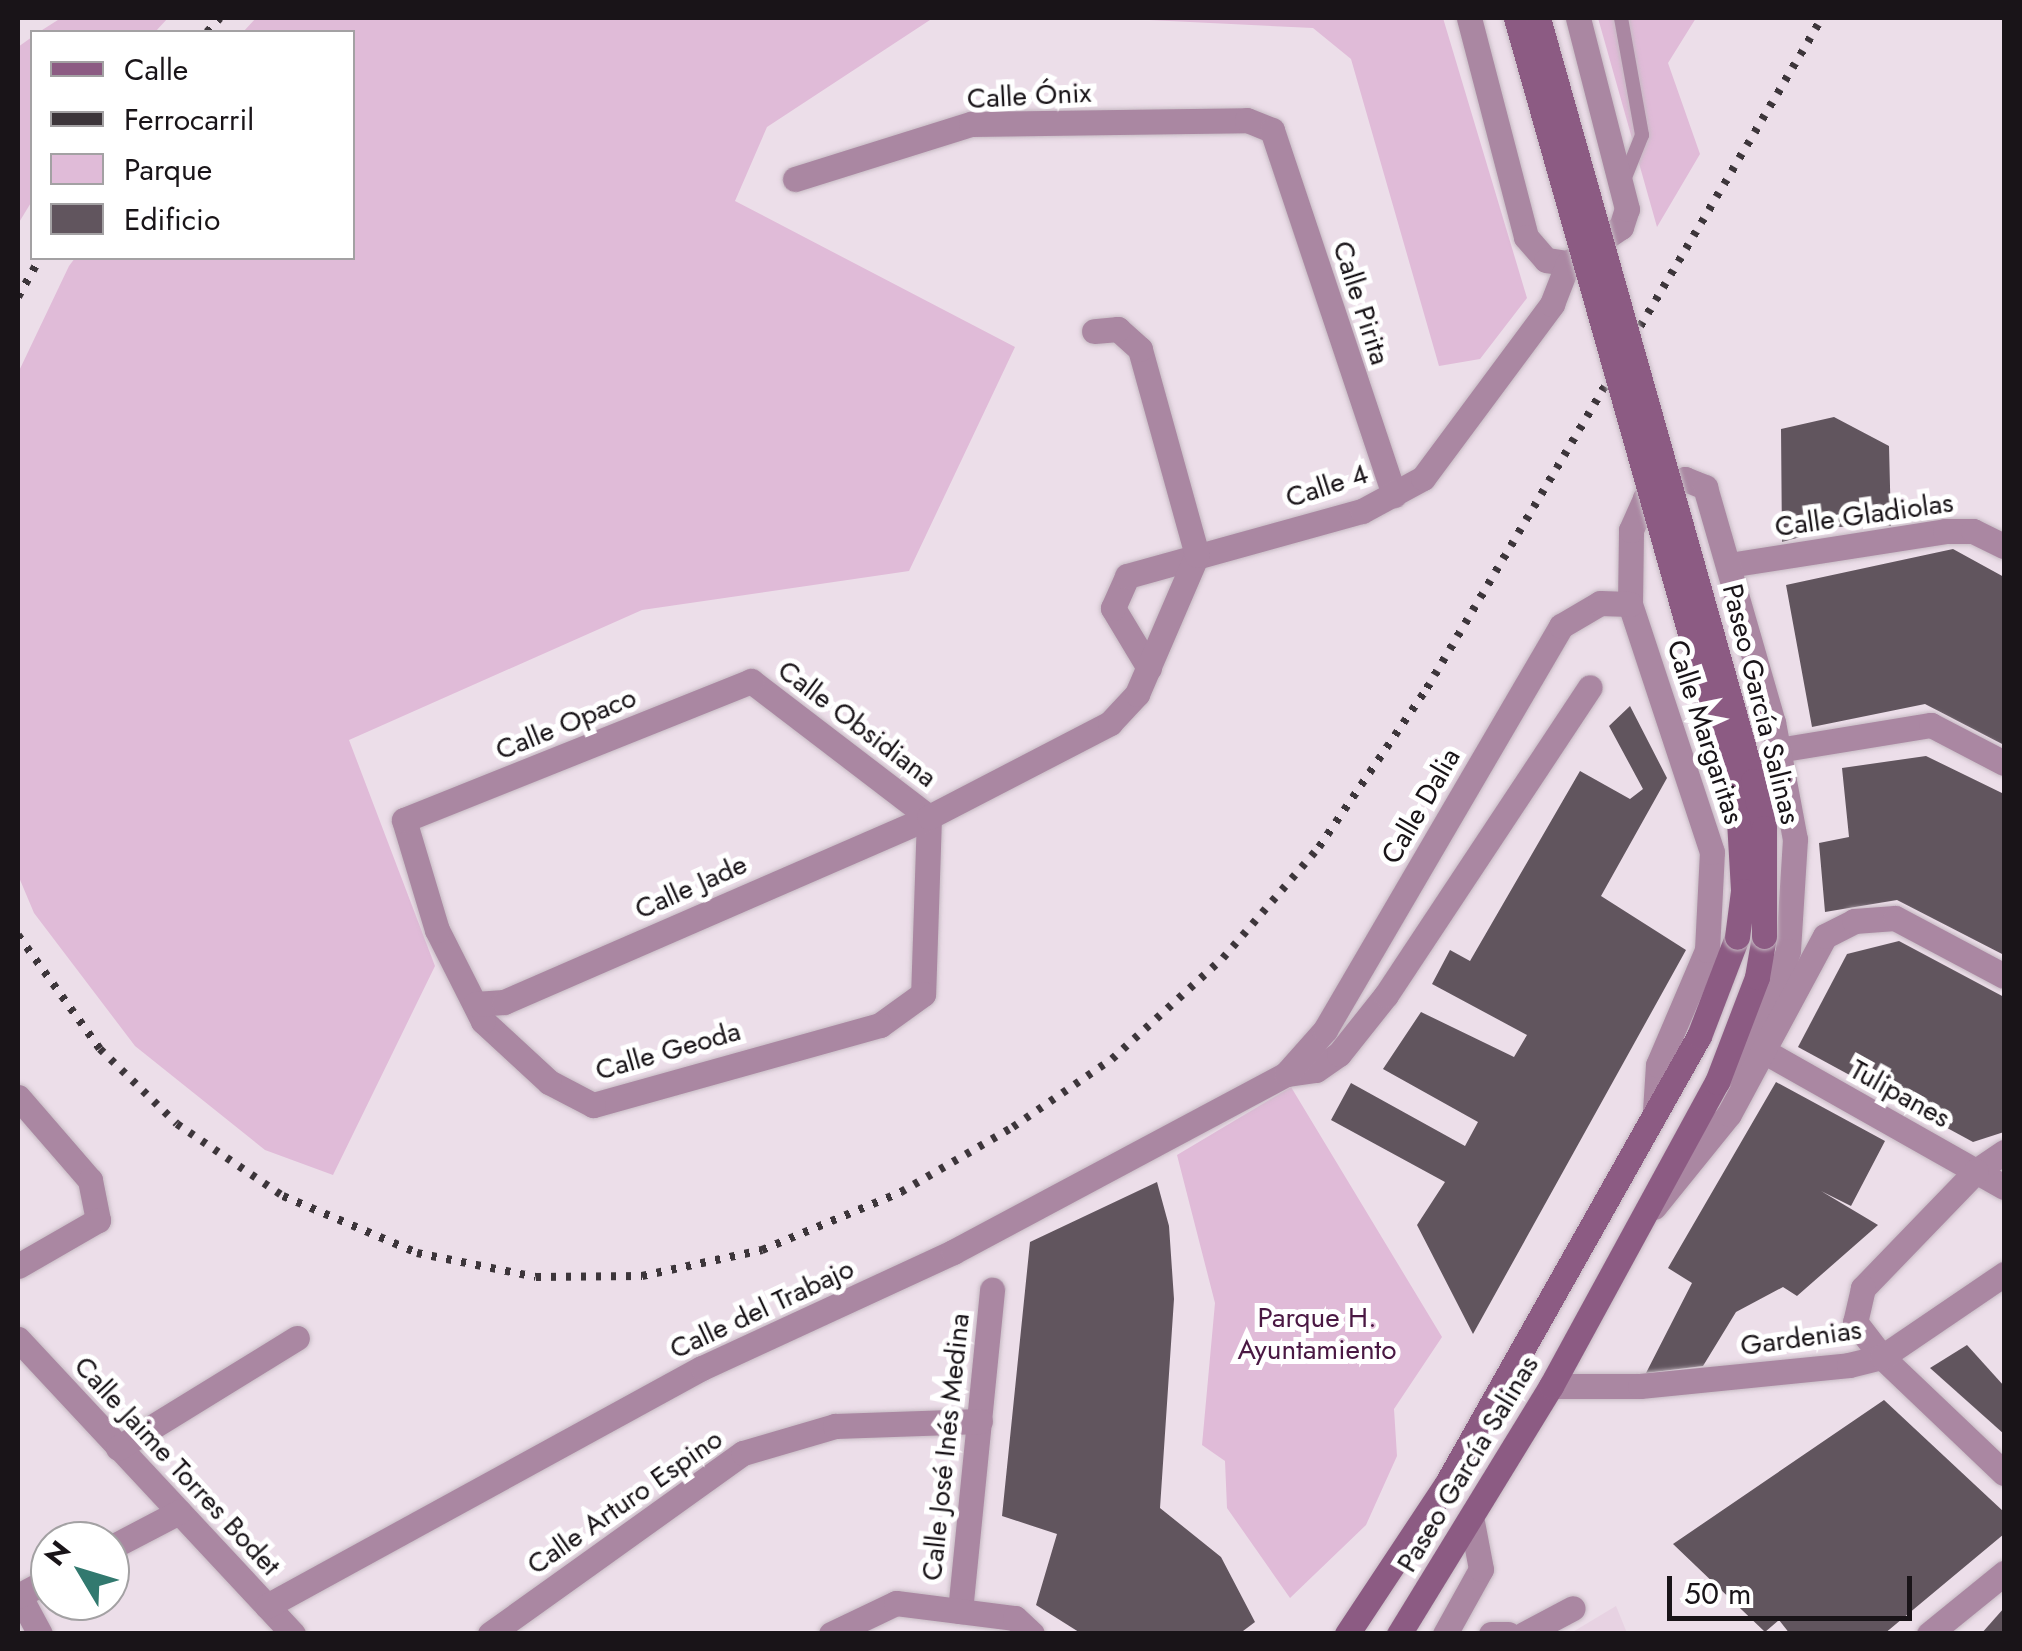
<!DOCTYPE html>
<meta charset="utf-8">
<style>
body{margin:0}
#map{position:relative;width:2022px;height:1651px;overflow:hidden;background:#ecdee9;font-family:Jost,sans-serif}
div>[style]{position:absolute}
.built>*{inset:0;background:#e7d2e2}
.green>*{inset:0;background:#e0bbd8}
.building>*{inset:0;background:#61555e}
.roads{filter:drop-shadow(0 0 2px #c6bac3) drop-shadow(0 0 2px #c6bac3)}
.lane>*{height:14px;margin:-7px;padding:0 7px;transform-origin:7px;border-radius:7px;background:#aa87a2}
.street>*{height:25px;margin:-12.5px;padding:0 12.5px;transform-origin:12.5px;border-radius:12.5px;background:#aa87a2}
.secondary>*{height:25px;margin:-12.5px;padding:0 12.5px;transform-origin:12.5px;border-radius:12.5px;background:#8c5b83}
.rail>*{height:8px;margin-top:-4px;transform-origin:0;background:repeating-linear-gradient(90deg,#3c353a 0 5px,transparent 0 15px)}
.bridges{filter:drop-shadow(0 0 2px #c6bac3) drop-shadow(0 0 2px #c6bac3)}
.secondary-bridge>*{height:25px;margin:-12.5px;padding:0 12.5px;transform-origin:12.5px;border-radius:12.5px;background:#8c5b83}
span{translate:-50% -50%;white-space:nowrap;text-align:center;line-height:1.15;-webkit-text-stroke:10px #fff;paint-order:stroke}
.street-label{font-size:28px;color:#191418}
.park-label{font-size:28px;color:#4a1843}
.frame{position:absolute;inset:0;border:20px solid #191418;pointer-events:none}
.legend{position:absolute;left:30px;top:30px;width:325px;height:230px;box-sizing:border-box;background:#fff;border:2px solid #a3a1a3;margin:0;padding:12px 18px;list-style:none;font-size:30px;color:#191418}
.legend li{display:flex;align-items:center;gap:20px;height:50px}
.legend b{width:50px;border:2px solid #a3a1a3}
.north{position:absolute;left:30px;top:1521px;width:100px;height:100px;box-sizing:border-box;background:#fff;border:2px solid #a3a1a3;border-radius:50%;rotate:308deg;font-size:28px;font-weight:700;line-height:40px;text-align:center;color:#191418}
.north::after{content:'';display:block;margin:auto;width:35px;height:45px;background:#32796f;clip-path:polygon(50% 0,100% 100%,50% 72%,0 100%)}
.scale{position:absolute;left:1667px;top:1576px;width:245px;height:45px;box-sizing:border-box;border:5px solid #191418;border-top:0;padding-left:12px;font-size:30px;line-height:35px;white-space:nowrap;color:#191418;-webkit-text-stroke:8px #fff;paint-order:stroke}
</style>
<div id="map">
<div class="built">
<div style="clip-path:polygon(1616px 1606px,1627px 1633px,1571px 1633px)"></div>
</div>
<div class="green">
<div style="clip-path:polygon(61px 18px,168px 18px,155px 32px,39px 32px)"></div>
<div style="clip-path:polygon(256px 18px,933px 18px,767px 127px,735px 201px,1015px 347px,909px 571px,642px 610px,349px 740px,435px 966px,333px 1175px,265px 1150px,135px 1046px,34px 913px,18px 875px,18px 373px,69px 266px,75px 258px,352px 258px,352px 32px,243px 32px)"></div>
<div style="clip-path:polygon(1108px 18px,1443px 18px,1527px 298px,1480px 359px,1439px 366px,1351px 59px,1313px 28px)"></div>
<div style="clip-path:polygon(1598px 18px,1696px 18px,1668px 63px,1700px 154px,1657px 227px)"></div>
<div style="clip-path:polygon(32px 37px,32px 201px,18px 224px,18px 47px)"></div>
<div style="clip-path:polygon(1291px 1087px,1442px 1337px,1394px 1409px,1397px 1456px,1366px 1525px,1290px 1598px,1227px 1508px,1225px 1461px,1202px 1445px,1215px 1303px,1177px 1155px)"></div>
</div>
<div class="building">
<div style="clip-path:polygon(1834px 417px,1889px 446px,1891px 526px,1837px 527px,1782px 542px,1781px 429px)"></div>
<div style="clip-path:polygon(1953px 549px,2004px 577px,2004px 745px,1925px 704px,1812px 727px,1786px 585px)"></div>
<div style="clip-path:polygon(1630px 706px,1667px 778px,1601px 896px,1686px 950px,1473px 1334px,1417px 1225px,1445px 1182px,1331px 1120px,1351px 1083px,1465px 1146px,1478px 1122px,1383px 1069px,1421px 1012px,1514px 1057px,1527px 1035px,1432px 984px,1450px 950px,1470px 961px,1580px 771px,1630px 799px,1643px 789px,1609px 726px)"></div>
<div style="clip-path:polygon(1926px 756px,2004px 794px,2004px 955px,1897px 900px,1825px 912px,1819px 843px,1849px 837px,1842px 768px)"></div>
<div style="clip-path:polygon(1899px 941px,2004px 997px,2004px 1132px,1973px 1142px,1798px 1047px,1847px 954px)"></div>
<div style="clip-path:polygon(1776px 1082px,1885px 1141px,1851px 1206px,1821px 1191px,1878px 1225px,1797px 1296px,1783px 1287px,1736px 1312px,1703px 1366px,1646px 1373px,1692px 1283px,1668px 1268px)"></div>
<div style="clip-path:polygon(1157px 1182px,1169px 1226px,1174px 1299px,1160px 1508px,1221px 1557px,1255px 1622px,1239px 1634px,1082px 1634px,1036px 1605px,1057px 1534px,1002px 1516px,1030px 1242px)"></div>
<div style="clip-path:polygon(1967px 1345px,2004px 1386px,2004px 1434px,1930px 1368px)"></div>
<div style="clip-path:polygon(1884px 1400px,2004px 1512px,2004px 1534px,1884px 1634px,1790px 1634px,1779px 1620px,1765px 1632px,1673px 1544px)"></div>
<div style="clip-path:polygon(2004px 1608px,2004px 1634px,1981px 1634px)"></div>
</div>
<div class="roads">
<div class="lane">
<div style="left:1621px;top:18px;width:119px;rotate:79.8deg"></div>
<div style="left:1642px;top:135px;width:54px;rotate:111.8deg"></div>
</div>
<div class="street">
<div style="left:1469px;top:18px;width:226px;rotate:75.4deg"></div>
<div style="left:1526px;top:237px;width:30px;rotate:49deg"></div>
<div style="left:1546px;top:260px;width:22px;rotate:8deg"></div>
<div style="left:1568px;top:263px;width:64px;rotate:-34.2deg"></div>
<div style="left:1621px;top:227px;width:19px;rotate:-72deg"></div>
<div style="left:1627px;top:209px;width:197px;rotate:-104.4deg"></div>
<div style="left:795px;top:179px;width:184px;rotate:-17.4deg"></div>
<div style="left:971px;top:124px;width:276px;rotate:-0.8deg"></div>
<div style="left:1247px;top:120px;width:27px;rotate:22deg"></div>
<div style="left:1272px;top:130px;width:385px;rotate:71.5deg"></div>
<div style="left:1729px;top:565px;width:219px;rotate:-8.9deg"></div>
<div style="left:1945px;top:531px;width:28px"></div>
<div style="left:1973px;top:531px;width:34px;rotate:26deg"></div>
<div style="left:1149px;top:668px;width:70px;rotate:-121deg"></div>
<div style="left:1113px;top:608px;width:35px;rotate:-66deg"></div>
<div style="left:1127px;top:576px;width:244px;rotate:-15.5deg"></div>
<div style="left:1362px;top:511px;width:69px;rotate:-28.4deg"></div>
<div style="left:1423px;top:478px;width:217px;rotate:-53.4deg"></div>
<div style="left:1552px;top:304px;width:44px;rotate:-68.7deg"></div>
<div style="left:751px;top:681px;width:224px;rotate:37.4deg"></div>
<div style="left:929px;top:817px;width:177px;rotate:91.9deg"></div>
<div style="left:923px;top:994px;width:53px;rotate:144.2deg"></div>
<div style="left:880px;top:1025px;width:298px;rotate:164.4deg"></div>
<div style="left:593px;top:1105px;width:50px;rotate:-152.4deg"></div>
<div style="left:549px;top:1082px;width:90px;rotate:-137.3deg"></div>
<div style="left:483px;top:1021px;width:102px;rotate:-116.8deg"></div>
<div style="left:437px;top:930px;width:115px;rotate:-106.7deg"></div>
<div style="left:404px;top:820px;width:374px;rotate:-21.8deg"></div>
<div style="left:1778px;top:750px;width:155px;rotate:-9.3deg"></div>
<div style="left:1931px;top:725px;width:82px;rotate:27.5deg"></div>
<div style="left:475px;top:1004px;width:29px;rotate:-4deg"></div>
<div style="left:504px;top:1002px;width:464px;rotate:-23.5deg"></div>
<div style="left:929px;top:817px;width:204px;rotate:-27.4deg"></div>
<div style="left:1110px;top:723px;width:40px;rotate:-47deg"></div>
<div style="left:1137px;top:694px;width:151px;rotate:-66.7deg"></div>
<div style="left:1197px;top:555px;width:214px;rotate:-105.5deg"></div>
<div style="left:1140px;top:349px;width:30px;rotate:-138deg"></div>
<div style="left:1118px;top:329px;width:24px;rotate:175deg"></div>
<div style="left:1767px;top:1053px;width:272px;rotate:29.5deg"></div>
<div style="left:1286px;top:1074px;width:30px;rotate:-8deg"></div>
<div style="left:1316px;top:1070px;width:28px;rotate:-35deg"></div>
<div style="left:1339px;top:1054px;width:75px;rotate:-51.5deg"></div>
<div style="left:1386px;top:995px;width:369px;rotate:-56.5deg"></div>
<div style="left:18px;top:1097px;width:110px;rotate:49.1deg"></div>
<div style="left:90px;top:1180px;width:41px;rotate:78.7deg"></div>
<div style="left:98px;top:1220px;width:92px;rotate:150.1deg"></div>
<div style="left:1655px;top:1111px;width:46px;rotate:-86.3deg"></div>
<div style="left:1658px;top:1065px;width:125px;rotate:-66.9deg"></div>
<div style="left:1707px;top:950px;width:98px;rotate:-87.1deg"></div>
<div style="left:1712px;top:852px;width:261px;rotate:-108.3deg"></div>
<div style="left:1630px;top:604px;width:74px;rotate:-89.2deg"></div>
<div style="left:1631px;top:530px;width:35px;rotate:-66deg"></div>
<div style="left:1645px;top:498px;width:44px;rotate:-25.4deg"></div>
<div style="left:1685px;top:479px;width:22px;rotate:22deg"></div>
<div style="left:1705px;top:487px;width:245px;rotate:73.9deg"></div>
<div style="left:1773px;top:722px;width:119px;rotate:79.4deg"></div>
<div style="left:1795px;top:839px;width:112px;rotate:93.6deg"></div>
<div style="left:1788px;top:951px;width:87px;rotate:109.5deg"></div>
<div style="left:1759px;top:1033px;width:61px;rotate:131deg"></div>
<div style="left:2004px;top:1152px;width:34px;rotate:146deg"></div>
<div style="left:1976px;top:1171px;width:163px;rotate:134deg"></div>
<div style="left:1863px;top:1288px;width:35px;rotate:103deg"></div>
<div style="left:1855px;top:1322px;width:44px;rotate:52.4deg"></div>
<div style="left:1882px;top:1357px;width:168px;rotate:43.6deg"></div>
<div style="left:1654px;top:1207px;width:119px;rotate:-51.1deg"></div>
<div style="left:1729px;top:1114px;width:202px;rotate:-61.7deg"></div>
<div style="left:1825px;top:936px;width:33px;rotate:-27deg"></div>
<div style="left:1854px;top:921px;width:41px;rotate:-4.2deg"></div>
<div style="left:1895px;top:918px;width:123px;rotate:28deg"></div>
<div style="left:18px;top:1339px;width:403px;rotate:47deg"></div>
<div style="left:1551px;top:1386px;width:89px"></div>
<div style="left:1640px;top:1386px;width:210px;rotate:-5.7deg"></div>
<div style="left:1849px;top:1365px;width:34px;rotate:-14deg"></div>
<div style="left:1882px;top:1357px;width:148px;rotate:-34.2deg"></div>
<div style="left:118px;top:1448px;width:210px;rotate:-31.6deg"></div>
<div style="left:110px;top:1548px;width:78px;rotate:-27.6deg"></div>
<div style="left:19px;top:1595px;width:44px;rotate:61.7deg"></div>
<div style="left:18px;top:1596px;width:36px;rotate:-28deg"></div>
<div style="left:267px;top:1606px;width:496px;rotate:-28.7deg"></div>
<div style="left:702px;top:1368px;width:277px;rotate:-24.8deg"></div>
<div style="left:953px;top:1252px;width:378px;rotate:-28.1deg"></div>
<div style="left:1286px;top:1074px;width:59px;rotate:-48.4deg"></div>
<div style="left:1325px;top:1030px;width:468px;rotate:-59.7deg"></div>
<div style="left:1561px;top:626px;width:45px;rotate:-30.5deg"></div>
<div style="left:1600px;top:603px;width:30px;rotate:2deg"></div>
<div style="left:960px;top:1611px;width:323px;rotate:-84.3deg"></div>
<div style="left:490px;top:1634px;width:311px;rotate:-35.6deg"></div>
<div style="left:743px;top:1453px;width:96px;rotate:-16.4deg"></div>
<div style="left:835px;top:1426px;width:145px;rotate:-2deg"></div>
<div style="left:831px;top:1634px;width:72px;rotate:-25.5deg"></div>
<div style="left:896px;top:1603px;width:120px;rotate:7.2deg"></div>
<div style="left:1015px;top:1618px;width:23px;rotate:43deg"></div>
<div style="left:1445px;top:1634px;width:74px;rotate:-61deg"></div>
<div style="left:1481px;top:1569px;width:48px;rotate:-100.8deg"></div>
<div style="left:1491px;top:1634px;width:17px"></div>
<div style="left:1524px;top:1634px;width:55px;rotate:-28deg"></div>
<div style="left:1929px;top:1634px;width:97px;rotate:-39.1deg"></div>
</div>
<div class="secondary">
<div style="left:1347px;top:1634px;width:181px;rotate:-56.5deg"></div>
<div style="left:1447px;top:1483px;width:513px;rotate:-60.59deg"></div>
<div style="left:1699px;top:1036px;width:106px;rotate:-69deg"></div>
<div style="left:1399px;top:1634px;width:291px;rotate:-58.5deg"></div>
<div style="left:1551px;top:1386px;width:346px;rotate:-61.4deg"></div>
<div style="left:1717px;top:1082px;width:112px;rotate:-69.1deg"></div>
<div style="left:1757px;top:977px;width:42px;rotate:-80.3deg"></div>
</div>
</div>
<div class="rail">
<div style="left:207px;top:32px;width:19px;rotate:-47deg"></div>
<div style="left:18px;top:297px;width:45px;rotate:-60.6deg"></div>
<div style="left:18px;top:935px;width:140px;rotate:54.3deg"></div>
<div style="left:100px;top:1049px;width:107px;rotate:44.2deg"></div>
<div style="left:177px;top:1124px;width:128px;rotate:34.2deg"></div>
<div style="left:283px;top:1196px;width:146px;rotate:23deg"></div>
<div style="left:417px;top:1253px;width:121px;rotate:11.4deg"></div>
<div style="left:536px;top:1277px;width:106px;rotate:-0.5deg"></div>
<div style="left:642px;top:1276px;width:123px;rotate:-12.2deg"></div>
<div style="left:762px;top:1250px;width:151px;rotate:-22.6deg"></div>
<div style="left:901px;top:1192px;width:129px;rotate:-30.1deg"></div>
<div style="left:1013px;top:1127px;width:120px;rotate:-34.5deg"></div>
<div style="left:1112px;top:1059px;width:150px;rotate:-42.3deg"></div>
<div style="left:1223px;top:958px;width:147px;rotate:-49.1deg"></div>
<div style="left:1319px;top:847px;width:192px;rotate:-55.8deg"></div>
<div style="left:1427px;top:688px;width:778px;rotate:-59.48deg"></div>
</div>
<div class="bridges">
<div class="secondary-bridge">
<div style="left:1516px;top:18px;width:816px;rotate:74.21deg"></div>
<div style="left:1738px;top:803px;width:88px;rotate:86.7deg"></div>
<div style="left:1743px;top:891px;width:46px;rotate:97.4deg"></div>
<div style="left:1538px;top:18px;width:793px;rotate:74.26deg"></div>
<div style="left:1753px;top:781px;width:48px;rotate:76.8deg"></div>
<div style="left:1764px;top:828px;width:108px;rotate:90deg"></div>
</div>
</div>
<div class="street-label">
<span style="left:1029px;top:96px;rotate:-3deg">Calle Ónix</span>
<span style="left:1361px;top:303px;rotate:72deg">Calle Pirita</span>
<span style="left:1327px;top:486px;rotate:-18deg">Calle 4</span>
<span style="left:1864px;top:515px;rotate:-8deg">Calle Gladiolas</span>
<span style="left:1761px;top:704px;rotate:76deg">Paseo García Salinas</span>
<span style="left:566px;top:724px;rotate:-22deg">Calle Opaco</span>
<span style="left:857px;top:724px;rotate:37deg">Calle Obsidiana</span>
<span style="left:1705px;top:732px;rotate:72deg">Calle Margaritas</span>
<span style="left:1421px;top:806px;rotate:-60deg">Calle Dalia</span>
<span style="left:691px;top:887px;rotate:-24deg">Calle Jade</span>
<span style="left:668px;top:1051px;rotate:-16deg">Calle Geoda</span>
<span style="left:1900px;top:1094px;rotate:29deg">Tulipanes</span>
<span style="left:762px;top:1309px;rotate:-25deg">Calle del Trabajo</span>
<span style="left:1801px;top:1338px;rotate:-8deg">Gardenias</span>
<span style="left:946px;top:1447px;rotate:-84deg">Calle José Inés Medina</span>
<span style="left:1468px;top:1464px;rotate:-59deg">Paseo García Salinas</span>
<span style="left:177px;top:1466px;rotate:47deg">Calle Jaime Torres Bodet</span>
<span style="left:625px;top:1502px;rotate:-35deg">Calle Arturo Espino</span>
</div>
<div class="park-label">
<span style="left:1317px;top:1334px">Parque H.<br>Ayuntamiento</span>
</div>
<div class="frame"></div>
<ul class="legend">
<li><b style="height:12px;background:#8c5b83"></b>Calle</li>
<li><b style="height:12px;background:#3c353a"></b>Ferrocarril</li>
<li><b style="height:28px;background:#e0bbd8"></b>Parque</li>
<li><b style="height:28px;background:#61555e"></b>Edificio</li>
</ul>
<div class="north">N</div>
<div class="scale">50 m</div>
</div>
